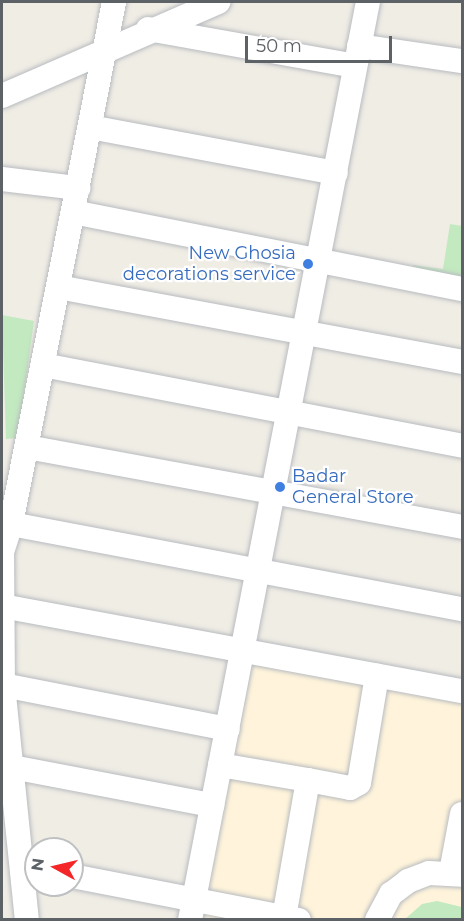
<!DOCTYPE html>
<style>
body{margin:0}
#map{position:relative;width:464px;height:921px;overflow:hidden;background:#f0ede5;font-family:Montserrat,sans-serif}
div>[style]{position:absolute}
.commercial>*{inset:0;background:#fff4db}
.green>*{inset:0;background:#c3e9c0}
.roads{filter:drop-shadow(0 0 2px #b8bbc0) drop-shadow(0 0 2px #b8bbc0)}
.street>*{height:24px;margin:-12px;padding:0 12px;transform-origin:12px;border-radius:12px;background:#fff}
.dots>*{width:16px;height:16px;translate:-50% -50%;box-sizing:border-box;border:3px solid #fff;border-radius:50%}
span{translate:-50% -50%;white-space:nowrap;text-align:center;line-height:1.15;-webkit-text-stroke:4.5px #fff;paint-order:stroke}
.shop-label{font-size:18px;color:#366cbe}
.right{translate:-100% -50%;text-align:right}
.left{translate:0 -50%;text-align:left}
.frame{position:absolute;inset:0;border:3px solid #5d6267;pointer-events:none}
.north{position:absolute;left:24px;top:837px;width:60px;height:60px;box-sizing:border-box;background:#fff;border:2px solid #bec0c2;border-radius:50%;rotate:278deg;font-size:16px;font-weight:700;line-height:24px;text-align:center;color:#5d6267}
.north::after{content:'';display:block;margin:auto;width:21px;height:27px;background:#f52627;clip-path:polygon(50% 0,100% 100%,50% 72%,0 100%)}
.scale{position:absolute;left:245px;top:36px;width:147px;height:27px;box-sizing:border-box;border:3px solid #5d6267;border-top:0;padding-left:8px;font-size:18px;line-height:21px;white-space:nowrap;color:#5d6267;-webkit-text-stroke:4px #fff;paint-order:stroke}
</style>
<div id="map">
<div class="commercial">
<div style="clip-path:polygon(253px 663px,462px 703px,462px 919px,201px 920px)"></div>
</div>
<div class="green">
<div style="clip-path:polygon(450px 224px,462px 226px,462px 284px,412px 276px,413px 265px,443px 269px)"></div>
<div style="clip-path:polygon(2px 315px,34px 321px,18px 438px,6px 439px)"></div>
<div style="clip-path:polygon(437px 901px,462px 907px,462px 919px,405px 919px,422px 904px)"></div>
</div>
<div class="roads">
<div class="street">
<div style="left:148px;top:29px;width:210px;rotate:10.1deg"></div>
<div style="left:359px;top:46px;width:104px;rotate:8.3deg"></div>
<div style="left:2px;top:96px;width:236px;rotate:-23.5deg"></div>
<div style="left:90px;top:127px;width:250px;rotate:10.6deg"></div>
<div style="left:2px;top:179px;width:77px;rotate:6.8deg"></div>
<div style="left:73px;top:212px;width:397px;rotate:11.2deg"></div>
<div style="left:58px;top:287px;width:411px;rotate:10.5deg"></div>
<div style="left:43px;top:365px;width:427px;rotate:10.9deg"></div>
<div style="left:27px;top:447px;width:442px;rotate:10.4deg"></div>
<div style="left:11px;top:524px;width:459px;rotate:10.7deg"></div>
<div style="left:2px;top:548px;width:137px;rotate:89.6deg"></div>
<div style="left:3px;top:685px;width:236px;rotate:84.2deg"></div>
<div style="left:2px;top:552px;width:29px;rotate:-72deg"></div>
<div style="left:11px;top:524px;width:532px;rotate:-78.84deg"></div>
<div style="left:2px;top:606px;width:468px;rotate:10.5deg"></div>
<div style="left:3px;top:685px;width:229px;rotate:11.1deg"></div>
<div style="left:220px;top:765px;width:89px;rotate:9.7deg"></div>
<div style="left:308px;top:780px;width:139px;rotate:99.9deg"></div>
<div style="left:12px;top:767px;width:204px;rotate:10.8deg"></div>
<div style="left:308px;top:780px;width:43px;rotate:10.8deg"></div>
<div style="left:350px;top:788px;width:10px;rotate:-29deg"></div>
<div style="left:359px;top:783px;width:109px;rotate:-80.5deg"></div>
<div style="left:451px;top:872px;width:59px;rotate:-79.3deg"></div>
<div style="left:72px;top:876px;width:231px;rotate:11deg"></div>
<div style="left:190px;top:920px;width:935px;rotate:-79.03deg"></div>
<div style="left:377px;top:920px;width:30px;rotate:-62deg"></div>
<div style="left:391px;top:894px;width:21px;rotate:-37deg"></div>
<div style="left:408px;top:881px;width:22px;rotate:-21deg"></div>
<div style="left:429px;top:873px;width:33px;rotate:3deg"></div>
</div>
</div>
<div class="dots">
<div style="left:308px;top:264px;background:#3f7fe0"></div>
<div style="left:280px;top:487px;background:#3f7fe0"></div>
</div>
<div class="shop-label">
<span class="right" style="left:296px;top:264px">New Ghosia<br>decorations service</span>
<span class="left" style="left:292px;top:487px">Badar<br>General Store</span>
</div>
<div class="frame"></div>
<div class="north">N</div>
<div class="scale">50 m</div>
</div>
